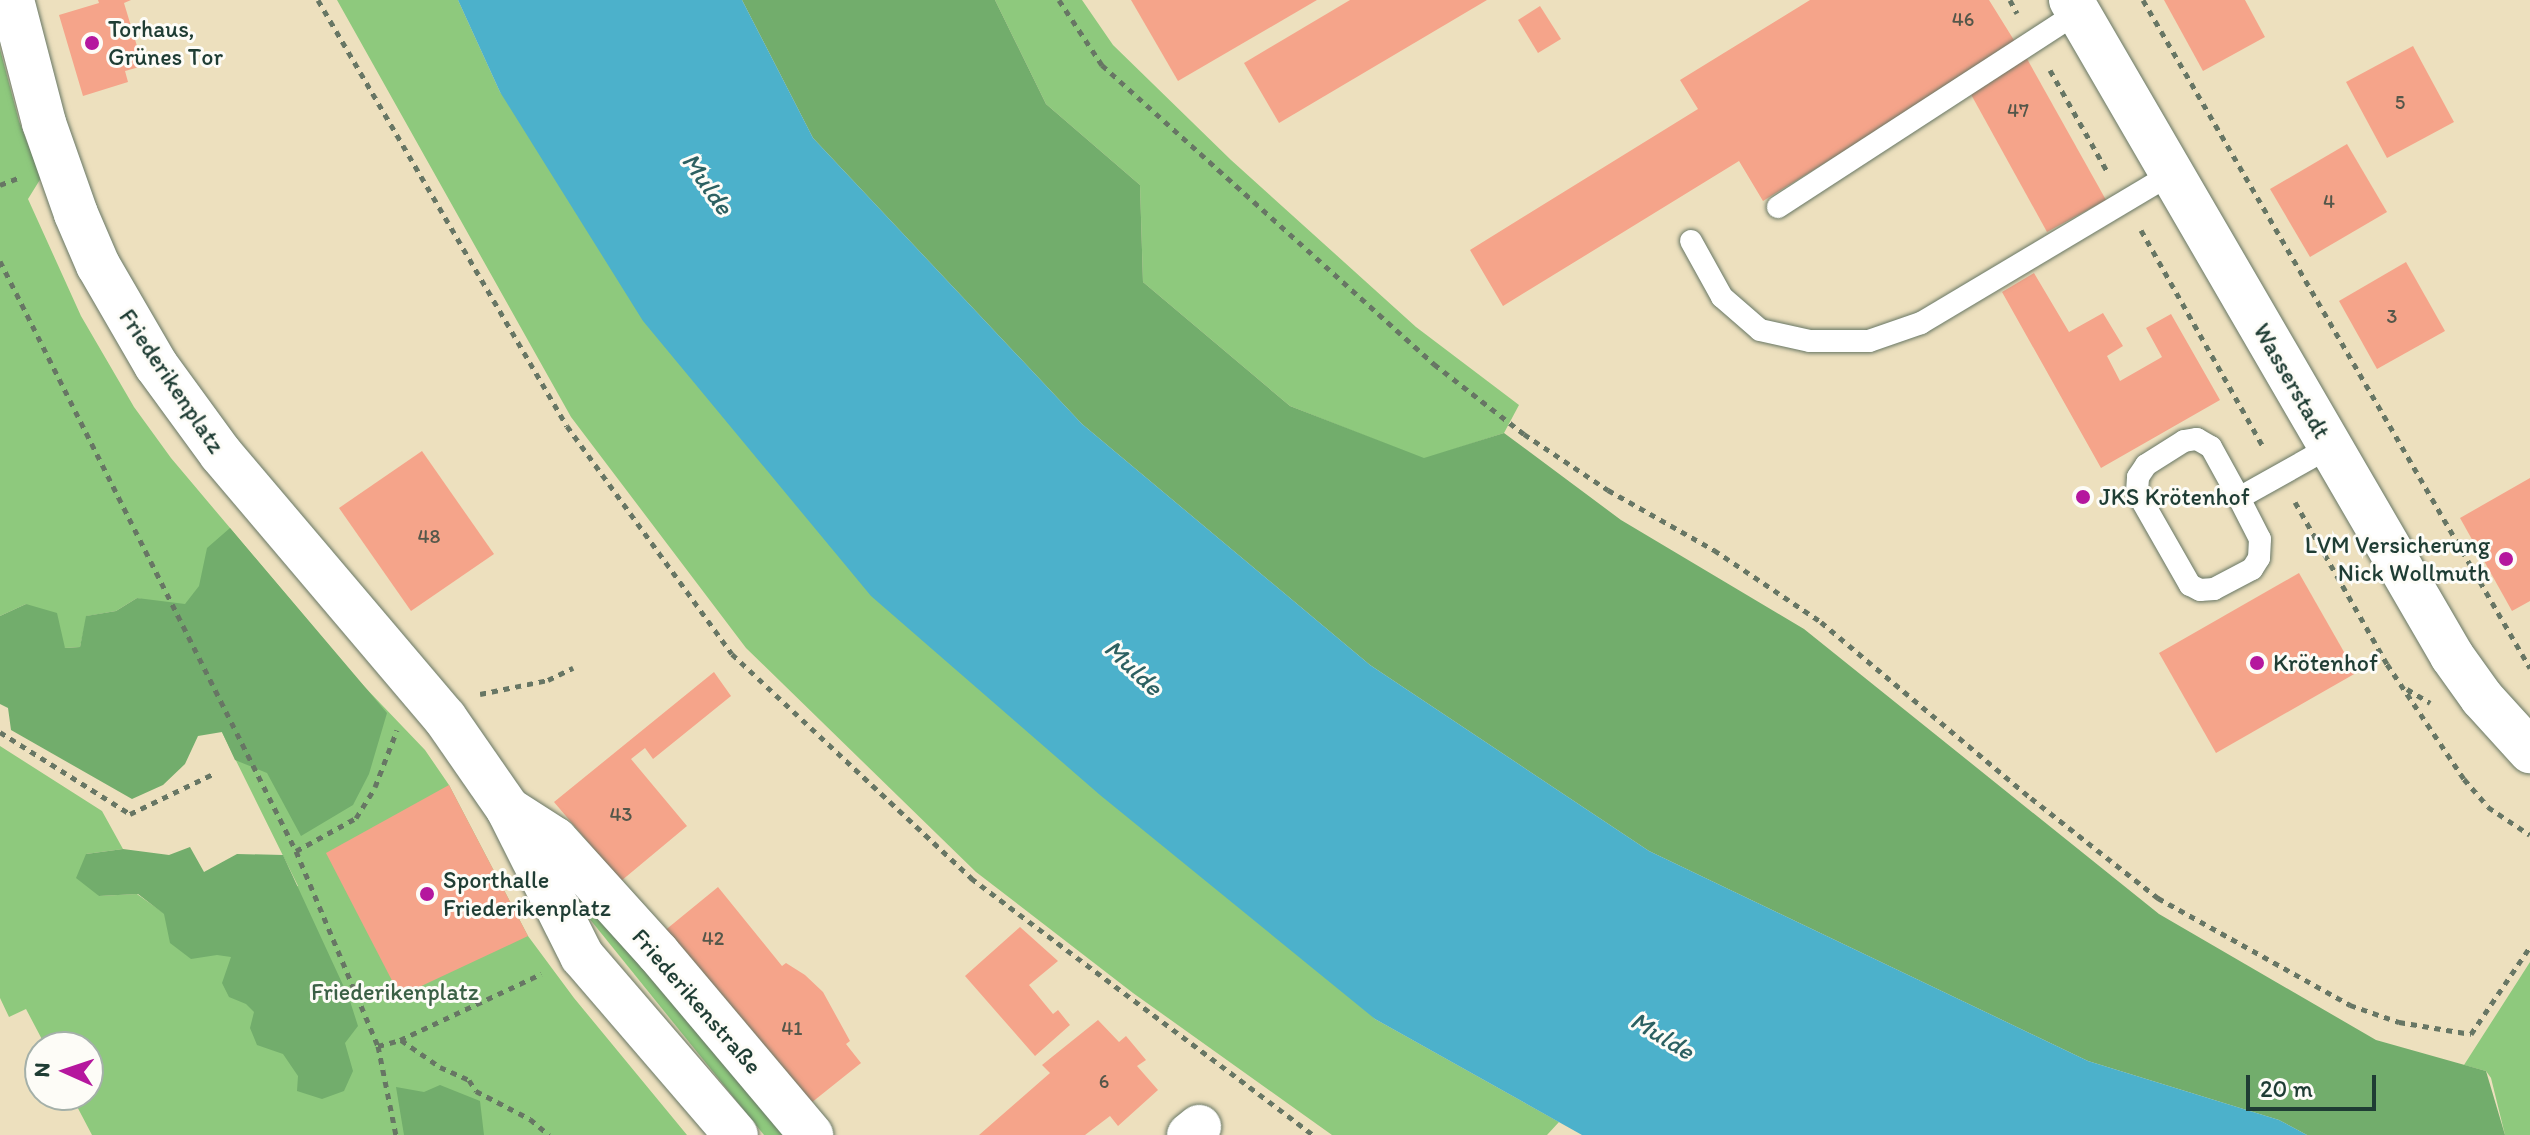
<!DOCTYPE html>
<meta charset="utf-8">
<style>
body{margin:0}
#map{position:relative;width:2530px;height:1135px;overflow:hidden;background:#ede0be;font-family:Itim,sans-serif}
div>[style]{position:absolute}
.green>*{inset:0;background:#8ec97d}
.forest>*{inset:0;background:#72ad6c}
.water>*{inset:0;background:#4cb1cb}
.building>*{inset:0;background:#f5a48a}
.path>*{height:5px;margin-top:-2.5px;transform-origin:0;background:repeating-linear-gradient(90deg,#677664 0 6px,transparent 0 12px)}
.roads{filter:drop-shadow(0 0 2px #677664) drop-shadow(0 0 2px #677664)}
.service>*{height:22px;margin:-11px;padding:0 11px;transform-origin:11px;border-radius:11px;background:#fff}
.minor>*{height:44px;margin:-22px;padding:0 22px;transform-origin:22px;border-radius:22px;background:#fff}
.secondary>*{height:44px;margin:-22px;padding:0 22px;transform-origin:22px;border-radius:22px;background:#fff}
.dots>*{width:22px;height:22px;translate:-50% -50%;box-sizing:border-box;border:4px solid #fdfcf7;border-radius:50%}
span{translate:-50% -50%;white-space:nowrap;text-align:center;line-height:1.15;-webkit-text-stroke:6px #fdfcf7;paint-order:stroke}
.number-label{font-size:20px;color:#54574a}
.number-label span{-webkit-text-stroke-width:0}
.poi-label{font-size:24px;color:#1f3d34}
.left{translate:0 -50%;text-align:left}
.right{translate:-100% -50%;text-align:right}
.street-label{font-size:24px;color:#1f3d34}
.park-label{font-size:24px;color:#3b6046}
.water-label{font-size:26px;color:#2c6061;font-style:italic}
.north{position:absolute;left:24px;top:1031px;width:80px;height:80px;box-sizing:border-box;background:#fdfcf7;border:2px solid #a4b0a9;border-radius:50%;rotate:273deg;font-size:22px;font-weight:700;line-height:32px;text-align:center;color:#1f3d34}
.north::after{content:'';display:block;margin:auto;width:28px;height:36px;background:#b5179e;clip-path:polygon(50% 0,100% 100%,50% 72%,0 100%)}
.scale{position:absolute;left:2246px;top:1075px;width:130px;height:36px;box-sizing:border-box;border:4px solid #1f3d34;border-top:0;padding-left:10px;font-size:24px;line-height:28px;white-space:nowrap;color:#1f3d34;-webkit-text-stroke:6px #fdfcf7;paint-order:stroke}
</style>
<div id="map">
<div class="green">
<div style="clip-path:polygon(337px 0,458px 0,500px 92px,1375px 1019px,1559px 1122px,1547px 1135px,1332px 1135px,1133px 993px,976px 872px,746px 648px,571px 417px)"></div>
<div style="clip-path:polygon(995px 0,1082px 0,1113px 45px,1231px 160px,1416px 327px,1519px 405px,1504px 433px,1424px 459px,1290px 406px,1143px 282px,1140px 185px,1046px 104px)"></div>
<div style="clip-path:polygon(0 49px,19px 121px,41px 178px,28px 199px,81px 316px,134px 407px,171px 458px,359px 681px,425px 750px,449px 785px,528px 936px,574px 998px,687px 1135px,92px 1135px,71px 1095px,88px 1095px,88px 1047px,46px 1047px,26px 1009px,9px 1017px,0 998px,0 746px,102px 811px,123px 849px,86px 854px,99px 896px,137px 894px,165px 914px,298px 886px,158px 603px,137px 598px,116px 611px,87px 616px,80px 647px,65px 648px,26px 604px,0 616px)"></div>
<div style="clip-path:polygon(576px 874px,796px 1135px,764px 1135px,576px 902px)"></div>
<div style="clip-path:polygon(2530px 962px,2530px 1135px,2505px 1135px,2491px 1078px,2486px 1071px,2464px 1065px)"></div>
</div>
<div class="forest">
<div style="clip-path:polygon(742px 0,995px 0,1046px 104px,1140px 185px,1143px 282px,1290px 406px,1424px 458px,1504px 433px,1621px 520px,1804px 629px,2159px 914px,2376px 1040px,2486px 1071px,2505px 1135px,2307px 1135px,2279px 1120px,2088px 1061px,1649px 851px,1370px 665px,1082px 424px,813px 138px)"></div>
<div style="clip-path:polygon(230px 528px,387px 713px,369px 774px,353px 805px,301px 836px,267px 773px,235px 760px,222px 732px,198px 736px,185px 764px,163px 785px,132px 799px,11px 730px,8px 708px,0 704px,0 616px,26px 604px,57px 613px,65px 648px,80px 647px,86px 616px,116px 611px,137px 598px,185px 604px,199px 586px,207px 548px)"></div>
<div style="clip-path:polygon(190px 847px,204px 872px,237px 854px,283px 855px,349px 998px,358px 1026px,345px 1043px,353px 1071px,344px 1091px,322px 1099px,297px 1091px,298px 1076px,283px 1054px,257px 1045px,250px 1028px,254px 1012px,246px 1004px,229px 997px,222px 983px,231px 957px,217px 955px,191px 959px,170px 943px,164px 914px,138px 894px,99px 896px,76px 878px,86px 854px,123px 849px,169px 855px)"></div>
<div style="clip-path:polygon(440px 1085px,480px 1101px,484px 1135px,404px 1135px,396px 1087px,424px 1092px)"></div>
</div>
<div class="water">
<div style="clip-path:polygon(458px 0,742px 0,813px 138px,1082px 424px,1370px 665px,1649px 851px,2088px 1061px,2279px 1120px,2307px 1135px,1582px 1135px,1375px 1019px,1100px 795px,871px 596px,643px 321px,500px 92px)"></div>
</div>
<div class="building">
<div style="clip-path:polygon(98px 0,131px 0,124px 3px,143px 66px,125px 71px,128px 82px,83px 96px,59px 15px,99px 3px)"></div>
<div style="clip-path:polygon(1131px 0,1317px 0,1178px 81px)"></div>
<div style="clip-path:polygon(1350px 0,1487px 0,1279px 123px,1244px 63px)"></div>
<div style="clip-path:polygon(1810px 0,1989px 0,2017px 45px,1763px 201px,1739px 161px,1503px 306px,1470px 250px,1698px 109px,1680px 80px)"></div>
<div style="clip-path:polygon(2164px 0,2245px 0,2265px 37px,2203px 71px)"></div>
<div style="clip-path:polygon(1540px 6px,1561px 39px,1538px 53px,1518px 20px)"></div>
<div style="clip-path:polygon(2413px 46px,2454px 122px,2387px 158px,2346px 82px)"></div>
<div style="clip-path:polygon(2026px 57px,2106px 200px,2047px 232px,1968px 89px)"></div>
<div style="clip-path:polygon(2347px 144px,2387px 212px,2310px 257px,2270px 189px)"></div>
<div style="clip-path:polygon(2406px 262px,2445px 331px,2377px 369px,2339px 301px)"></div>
<div style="clip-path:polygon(2034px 273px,2069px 332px,2103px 313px,2123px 346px,2107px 356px,2120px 381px,2162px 357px,2146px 328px,2171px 314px,2220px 400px,2101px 468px,2002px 292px)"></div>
<div style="clip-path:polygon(422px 451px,494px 554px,411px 611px,339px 508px)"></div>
<div style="clip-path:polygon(2530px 478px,2530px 601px,2512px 611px,2460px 518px)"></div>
<div style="clip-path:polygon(2299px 573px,2356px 673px,2216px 753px,2159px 653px)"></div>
<div style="clip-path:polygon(714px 672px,731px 696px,653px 759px,645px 748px,631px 759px,687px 826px,621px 881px,554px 802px)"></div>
<div style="clip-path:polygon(449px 785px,528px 936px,400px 996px,326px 853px)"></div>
<div style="clip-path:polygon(718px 887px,782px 966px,786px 963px,805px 975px,823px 992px,850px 1041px,846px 1044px,861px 1063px,806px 1107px,663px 932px)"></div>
<div style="clip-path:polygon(1020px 927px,1058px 961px,1029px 985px,1053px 1014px,1058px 1010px,1070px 1025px,1035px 1056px,965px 976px)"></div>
<div style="clip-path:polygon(1098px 1020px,1119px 1042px,1126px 1036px,1146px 1060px,1137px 1066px,1158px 1090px,1118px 1126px,1110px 1116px,1085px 1135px,979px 1135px,1050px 1073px,1042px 1065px)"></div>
</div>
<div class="path">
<div style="left:318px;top:0;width:493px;rotate:59.7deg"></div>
<div style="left:567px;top:426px;width:281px;rotate:54.1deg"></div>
<div style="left:732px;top:654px;width:328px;rotate:43.1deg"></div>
<div style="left:971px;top:878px;width:428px;rotate:36.9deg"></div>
<div style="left:1059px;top:0;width:78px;rotate:56.5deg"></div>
<div style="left:1102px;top:65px;width:447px;rotate:42deg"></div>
<div style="left:1434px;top:364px;width:114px;rotate:37.9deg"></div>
<div style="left:1524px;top:434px;width:101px;rotate:33.7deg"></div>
<div style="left:1608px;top:490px;width:122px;rotate:29.5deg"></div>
<div style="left:1714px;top:550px;width:129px;rotate:33.9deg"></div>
<div style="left:1821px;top:622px;width:274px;rotate:40deg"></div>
<div style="left:2031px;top:798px;width:162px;rotate:38.2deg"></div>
<div style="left:2158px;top:898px;width:220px;rotate:29.1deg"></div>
<div style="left:2350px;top:1005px;width:52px;rotate:19.1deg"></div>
<div style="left:2399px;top:1022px;width:73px;rotate:9.5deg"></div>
<div style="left:2471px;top:1034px;width:105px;rotate:-55.9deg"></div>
<div style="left:2010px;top:0;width:15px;rotate:62deg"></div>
<div style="left:2143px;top:0;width:772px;rotate:59.91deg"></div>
<div style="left:2050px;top:70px;width:118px;rotate:60.6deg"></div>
<div style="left:0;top:185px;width:19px;rotate:-21deg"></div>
<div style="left:2141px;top:230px;width:250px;rotate:60.6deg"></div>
<div style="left:0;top:261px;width:660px;rotate:63.36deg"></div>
<div style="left:296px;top:851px;width:212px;rotate:67.2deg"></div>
<div style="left:378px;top:1046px;width:91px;rotate:78.6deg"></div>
<div style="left:2295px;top:502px;width:186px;rotate:60.4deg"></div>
<div style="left:2387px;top:664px;width:138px;rotate:56.2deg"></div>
<div style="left:2464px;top:779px;width:37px;rotate:49deg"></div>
<div style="left:2488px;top:807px;width:50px;rotate:33.7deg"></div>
<div style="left:2407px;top:689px;width:27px;rotate:31deg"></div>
<div style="left:480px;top:694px;width:69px;rotate:-11.6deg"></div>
<div style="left:548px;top:680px;width:28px;rotate:-26deg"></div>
<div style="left:0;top:732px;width:154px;rotate:32.2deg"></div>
<div style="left:130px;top:814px;width:92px;rotate:-25.7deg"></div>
<div style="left:296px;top:851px;width:68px;rotate:-28.8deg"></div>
<div style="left:356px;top:818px;width:36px;rotate:-58deg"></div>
<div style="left:375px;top:787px;width:61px;rotate:-68.9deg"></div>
<div style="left:401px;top:1040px;width:47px;rotate:34.7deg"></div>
<div style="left:440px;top:1067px;width:32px;rotate:24deg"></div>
<div style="left:469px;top:1080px;width:13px;rotate:58deg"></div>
<div style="left:476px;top:1091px;width:61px;rotate:27.4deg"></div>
<div style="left:530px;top:1119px;width:25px;rotate:40deg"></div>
<div style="left:378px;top:1046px;width:23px;rotate:-15deg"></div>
<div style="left:400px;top:1040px;width:156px;rotate:-25.1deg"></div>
</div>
<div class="roads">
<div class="service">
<div style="left:1778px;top:207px;width:358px;rotate:-33deg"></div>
<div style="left:1691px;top:241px;width:64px;rotate:61deg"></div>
<div style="left:1722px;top:297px;width:50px;rotate:41deg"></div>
<div style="left:1760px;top:330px;width:51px;rotate:12.4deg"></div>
<div style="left:1810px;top:341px;width:59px"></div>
<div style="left:1869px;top:341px;width:55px;rotate:-19.1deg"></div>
<div style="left:1921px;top:323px;width:291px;rotate:-30.8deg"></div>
<div style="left:2239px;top:498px;width:46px;rotate:62.9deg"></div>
<div style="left:2260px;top:539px;width:19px;rotate:93deg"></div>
<div style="left:2259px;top:558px;width:13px;rotate:122deg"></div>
<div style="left:2252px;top:569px;width:43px;rotate:152.2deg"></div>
<div style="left:2214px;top:589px;width:14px;rotate:176deg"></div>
<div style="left:2200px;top:590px;width:11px;rotate:-153deg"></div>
<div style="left:2190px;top:585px;width:107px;rotate:-119.7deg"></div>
<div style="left:2137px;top:492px;width:15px;rotate:-86deg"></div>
<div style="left:2138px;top:477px;width:14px;rotate:-56deg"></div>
<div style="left:2146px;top:465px;width:45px;rotate:-32.3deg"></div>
<div style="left:2184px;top:441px;width:13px;rotate:-9deg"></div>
<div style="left:2197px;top:439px;width:16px;rotate:30deg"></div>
<div style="left:2211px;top:447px;width:58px;rotate:61.2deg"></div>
<div style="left:2239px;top:498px;width:104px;rotate:-29.3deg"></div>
</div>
<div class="minor">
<div style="left:508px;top:809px;width:56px;rotate:32.6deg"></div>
<div style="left:555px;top:839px;width:154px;rotate:47.9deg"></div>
<div style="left:658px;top:953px;width:238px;rotate:49.9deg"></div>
<div style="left:1189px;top:1135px;width:13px;rotate:-39deg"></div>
</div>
<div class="secondary">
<div style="left:12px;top:0;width:127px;rotate:75.4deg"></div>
<div style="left:44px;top:123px;width:96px;rotate:70.6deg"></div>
<div style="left:76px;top:214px;width:56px;rotate:66.7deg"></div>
<div style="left:98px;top:265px;width:116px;rotate:59.9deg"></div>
<div style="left:156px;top:365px;width:110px;rotate:53.9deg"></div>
<div style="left:221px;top:454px;width:346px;rotate:49.7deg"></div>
<div style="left:445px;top:718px;width:111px;rotate:55.3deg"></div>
<div style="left:508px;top:809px;width:165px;rotate:63.3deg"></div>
<div style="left:582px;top:956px;width:236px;rotate:49.3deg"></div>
<div style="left:2071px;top:0;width:759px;rotate:59.85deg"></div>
<div style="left:2452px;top:656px;width:52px;rotate:54.5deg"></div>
<div style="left:2482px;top:698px;width:72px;rotate:47.8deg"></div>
</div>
</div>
<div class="dots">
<div style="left:92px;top:43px;background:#b5179e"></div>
<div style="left:2083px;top:497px;background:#b5179e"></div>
<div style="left:2506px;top:559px;background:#b5179e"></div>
<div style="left:2257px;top:663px;background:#b5179e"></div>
<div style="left:427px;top:894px;background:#b5179e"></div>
</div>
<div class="number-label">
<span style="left:1963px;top:19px">46</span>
<span style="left:2400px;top:102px">5</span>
<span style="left:2018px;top:110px">47</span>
<span style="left:2329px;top:201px">4</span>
<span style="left:2392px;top:316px">3</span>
<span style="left:429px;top:536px">48</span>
<span style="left:621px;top:814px">43</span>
<span style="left:713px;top:938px">42</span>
<span style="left:792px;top:1028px">41</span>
<span style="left:1104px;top:1081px">6</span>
</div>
<div class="poi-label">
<span class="left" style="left:108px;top:43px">Torhaus,<br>Grünes Tor</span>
<span class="left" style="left:2099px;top:497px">JKS Krötenhof</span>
<span class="right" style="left:2490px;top:559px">LVM Versicherung<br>Nick Wollmuth</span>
<span class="left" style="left:2273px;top:663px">Krötenhof</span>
<span class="left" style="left:443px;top:894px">Sporthalle<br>Friederikenplatz</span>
</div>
<div class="street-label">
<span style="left:172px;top:381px;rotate:56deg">Friederikenplatz</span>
<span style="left:2292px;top:381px;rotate:60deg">Wasserstadt</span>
<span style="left:697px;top:1001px;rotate:49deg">Friederikenstraße</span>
</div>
<div class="park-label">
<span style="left:395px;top:992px">Friederikenplatz</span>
</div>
<div class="water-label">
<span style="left:707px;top:184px;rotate:55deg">Mulde</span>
<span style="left:1133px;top:668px;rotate:43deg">Mulde</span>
<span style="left:1662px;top:1036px;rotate:31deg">Mulde</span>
</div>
<div class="north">N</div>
<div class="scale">20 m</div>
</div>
